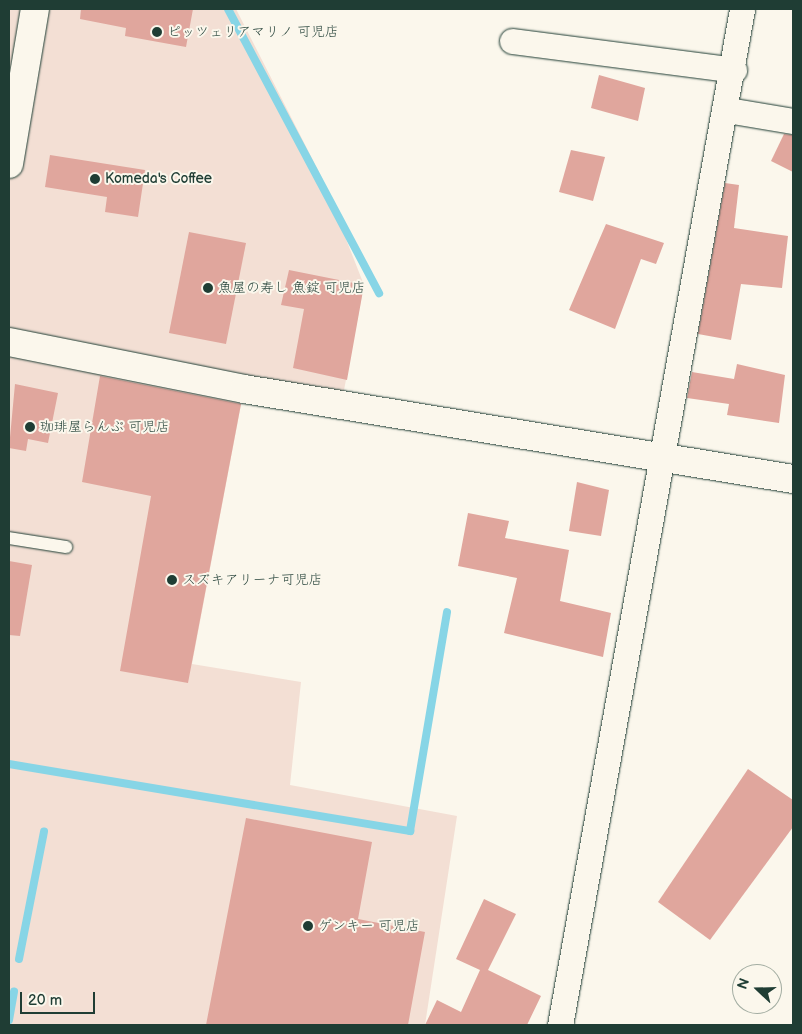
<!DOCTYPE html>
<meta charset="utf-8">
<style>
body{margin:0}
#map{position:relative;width:802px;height:1034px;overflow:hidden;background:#fbf7ec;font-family:"Balsamiq Sans","Klee One",sans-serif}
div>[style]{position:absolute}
.built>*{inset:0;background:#f3dfd4}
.stream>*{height:8px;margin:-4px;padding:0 4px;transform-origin:4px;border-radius:4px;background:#87d5e6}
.building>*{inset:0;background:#e0a69d}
.roads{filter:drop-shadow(0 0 1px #1f3d34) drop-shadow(0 0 1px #1f3d34)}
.service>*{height:12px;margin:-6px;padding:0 6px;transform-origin:6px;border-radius:6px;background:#fbf7ec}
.minor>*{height:25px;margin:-12.5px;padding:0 12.5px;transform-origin:12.5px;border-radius:12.5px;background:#fbf7ec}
.tertiary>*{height:28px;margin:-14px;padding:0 14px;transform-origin:14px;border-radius:14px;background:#fbf7ec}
.secondary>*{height:28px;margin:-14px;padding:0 14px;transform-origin:14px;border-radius:14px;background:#fbf7ec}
.dots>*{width:14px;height:14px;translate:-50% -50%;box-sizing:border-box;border:2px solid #fbf7ec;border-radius:50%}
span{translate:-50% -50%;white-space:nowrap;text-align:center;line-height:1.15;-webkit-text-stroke:4px #fbf7ec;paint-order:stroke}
.poi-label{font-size:14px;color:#1f3d34}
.left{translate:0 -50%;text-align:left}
.frame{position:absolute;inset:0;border:10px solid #1f3d34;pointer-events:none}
.north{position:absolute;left:732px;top:964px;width:50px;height:50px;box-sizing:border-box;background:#fbf7ec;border:1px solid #a3ada2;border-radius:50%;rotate:291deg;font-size:14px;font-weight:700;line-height:20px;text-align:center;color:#1f3d34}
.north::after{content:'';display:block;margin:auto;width:18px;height:22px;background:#1f3d34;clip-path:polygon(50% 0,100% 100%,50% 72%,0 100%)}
.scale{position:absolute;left:20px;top:992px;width:75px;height:22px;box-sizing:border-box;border:2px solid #1f3d34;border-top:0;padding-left:6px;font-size:15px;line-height:18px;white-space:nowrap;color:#1f3d34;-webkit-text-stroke:4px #fbf7ec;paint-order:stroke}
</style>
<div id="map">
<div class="built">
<div style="clip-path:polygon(9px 9px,236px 9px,322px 178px,364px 285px,341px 406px,244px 389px,192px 664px,301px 682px,290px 785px,457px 816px,425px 1025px,9px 1025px)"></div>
</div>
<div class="stream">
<div style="left:228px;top:9px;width:322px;rotate:62deg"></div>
<div style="left:9px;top:764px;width:407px;rotate:9.5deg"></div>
<div style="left:410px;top:831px;width:222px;rotate:-80.4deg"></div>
<div style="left:19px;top:959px;width:130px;rotate:-78.9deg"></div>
<div style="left:9px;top:1020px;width:29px;rotate:-80deg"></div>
</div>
<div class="building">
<div style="clip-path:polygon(81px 9px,193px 9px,186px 47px,125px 36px,126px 28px,80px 19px)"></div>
<div style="clip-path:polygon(599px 75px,645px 88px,638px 121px,591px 108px)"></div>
<div style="clip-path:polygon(784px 134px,793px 135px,793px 172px,771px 161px)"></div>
<div style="clip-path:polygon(571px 150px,605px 157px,593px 201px,559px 192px)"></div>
<div style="clip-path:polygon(50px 155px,145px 170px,138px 217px,105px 212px,107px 197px,45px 187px)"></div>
<div style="clip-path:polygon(725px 183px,739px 185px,734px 228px,788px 236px,782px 288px,741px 284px,731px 340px,698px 334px)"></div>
<div style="clip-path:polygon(606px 224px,664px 243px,656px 264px,641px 259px,615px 329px,569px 310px)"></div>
<div style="clip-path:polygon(189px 232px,246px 243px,226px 344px,169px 333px)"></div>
<div style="clip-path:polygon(289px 270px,364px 285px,347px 380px,293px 368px,304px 309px,281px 305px)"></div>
<div style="clip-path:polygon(737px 364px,785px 375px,779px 423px,727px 415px,729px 404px,687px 398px,692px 372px,734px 379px)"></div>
<div style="clip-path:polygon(100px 376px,241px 404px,188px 683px,120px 671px,151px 496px,82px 482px)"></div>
<div style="clip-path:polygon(15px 384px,58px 393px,48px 443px,28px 439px,26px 451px,9px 448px)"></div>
<div style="clip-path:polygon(577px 482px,609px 490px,601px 536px,569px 531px)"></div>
<div style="clip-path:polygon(468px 513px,509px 521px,505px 538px,569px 550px,560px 601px,611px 613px,603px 657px,504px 633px,517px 578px,458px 566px)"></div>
<div style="clip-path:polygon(9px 561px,32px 565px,20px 636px,9px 635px)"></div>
<div style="clip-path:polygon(748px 769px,793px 800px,793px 827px,710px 940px,658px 902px)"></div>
<div style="clip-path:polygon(246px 818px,372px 842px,358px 919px,425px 932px,408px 1025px,206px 1025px)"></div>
<div style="clip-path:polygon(484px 899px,516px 914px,488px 970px,541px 996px,527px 1025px,425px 1025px,437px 1000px,461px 1012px,480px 970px,456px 959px)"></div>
</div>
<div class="roads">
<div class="service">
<div style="left:9px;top:538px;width:58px;rotate:9deg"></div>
</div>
<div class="minor">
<div style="left:512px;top:41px;width:224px;rotate:7.4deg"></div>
<div style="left:727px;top:110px;width:67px;rotate:9.5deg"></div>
<div style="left:560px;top:1025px;width:1032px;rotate:-79.84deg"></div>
</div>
<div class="tertiary">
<div style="left:9px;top:342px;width:240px;rotate:11.3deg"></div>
<div style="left:244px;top:389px;width:556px;rotate:9.31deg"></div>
</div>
<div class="secondary">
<div style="left:9px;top:164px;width:157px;rotate:-80.5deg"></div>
</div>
</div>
<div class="dots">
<div style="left:157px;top:32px;background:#1f3d34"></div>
<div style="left:95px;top:179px;background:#1f3d34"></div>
<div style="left:208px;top:288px;background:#1f3d34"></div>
<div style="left:30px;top:427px;background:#1f3d34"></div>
<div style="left:172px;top:580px;background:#1f3d34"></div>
<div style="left:308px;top:926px;background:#1f3d34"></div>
</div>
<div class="poi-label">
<span class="left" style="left:167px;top:32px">ピッツェリアマリノ 可児店</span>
<span class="left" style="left:105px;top:179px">Komeda's Coffee</span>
<span class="left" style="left:218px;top:288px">魚屋の寿し 魚錠 可児店</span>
<span class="left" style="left:40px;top:427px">珈琲屋らんぷ 可児店</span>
<span class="left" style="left:182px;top:580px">スズキアリーナ可児店</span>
<span class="left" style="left:318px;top:926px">ゲンキー 可児店</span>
</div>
<div class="frame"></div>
<div class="north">N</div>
<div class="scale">20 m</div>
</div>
